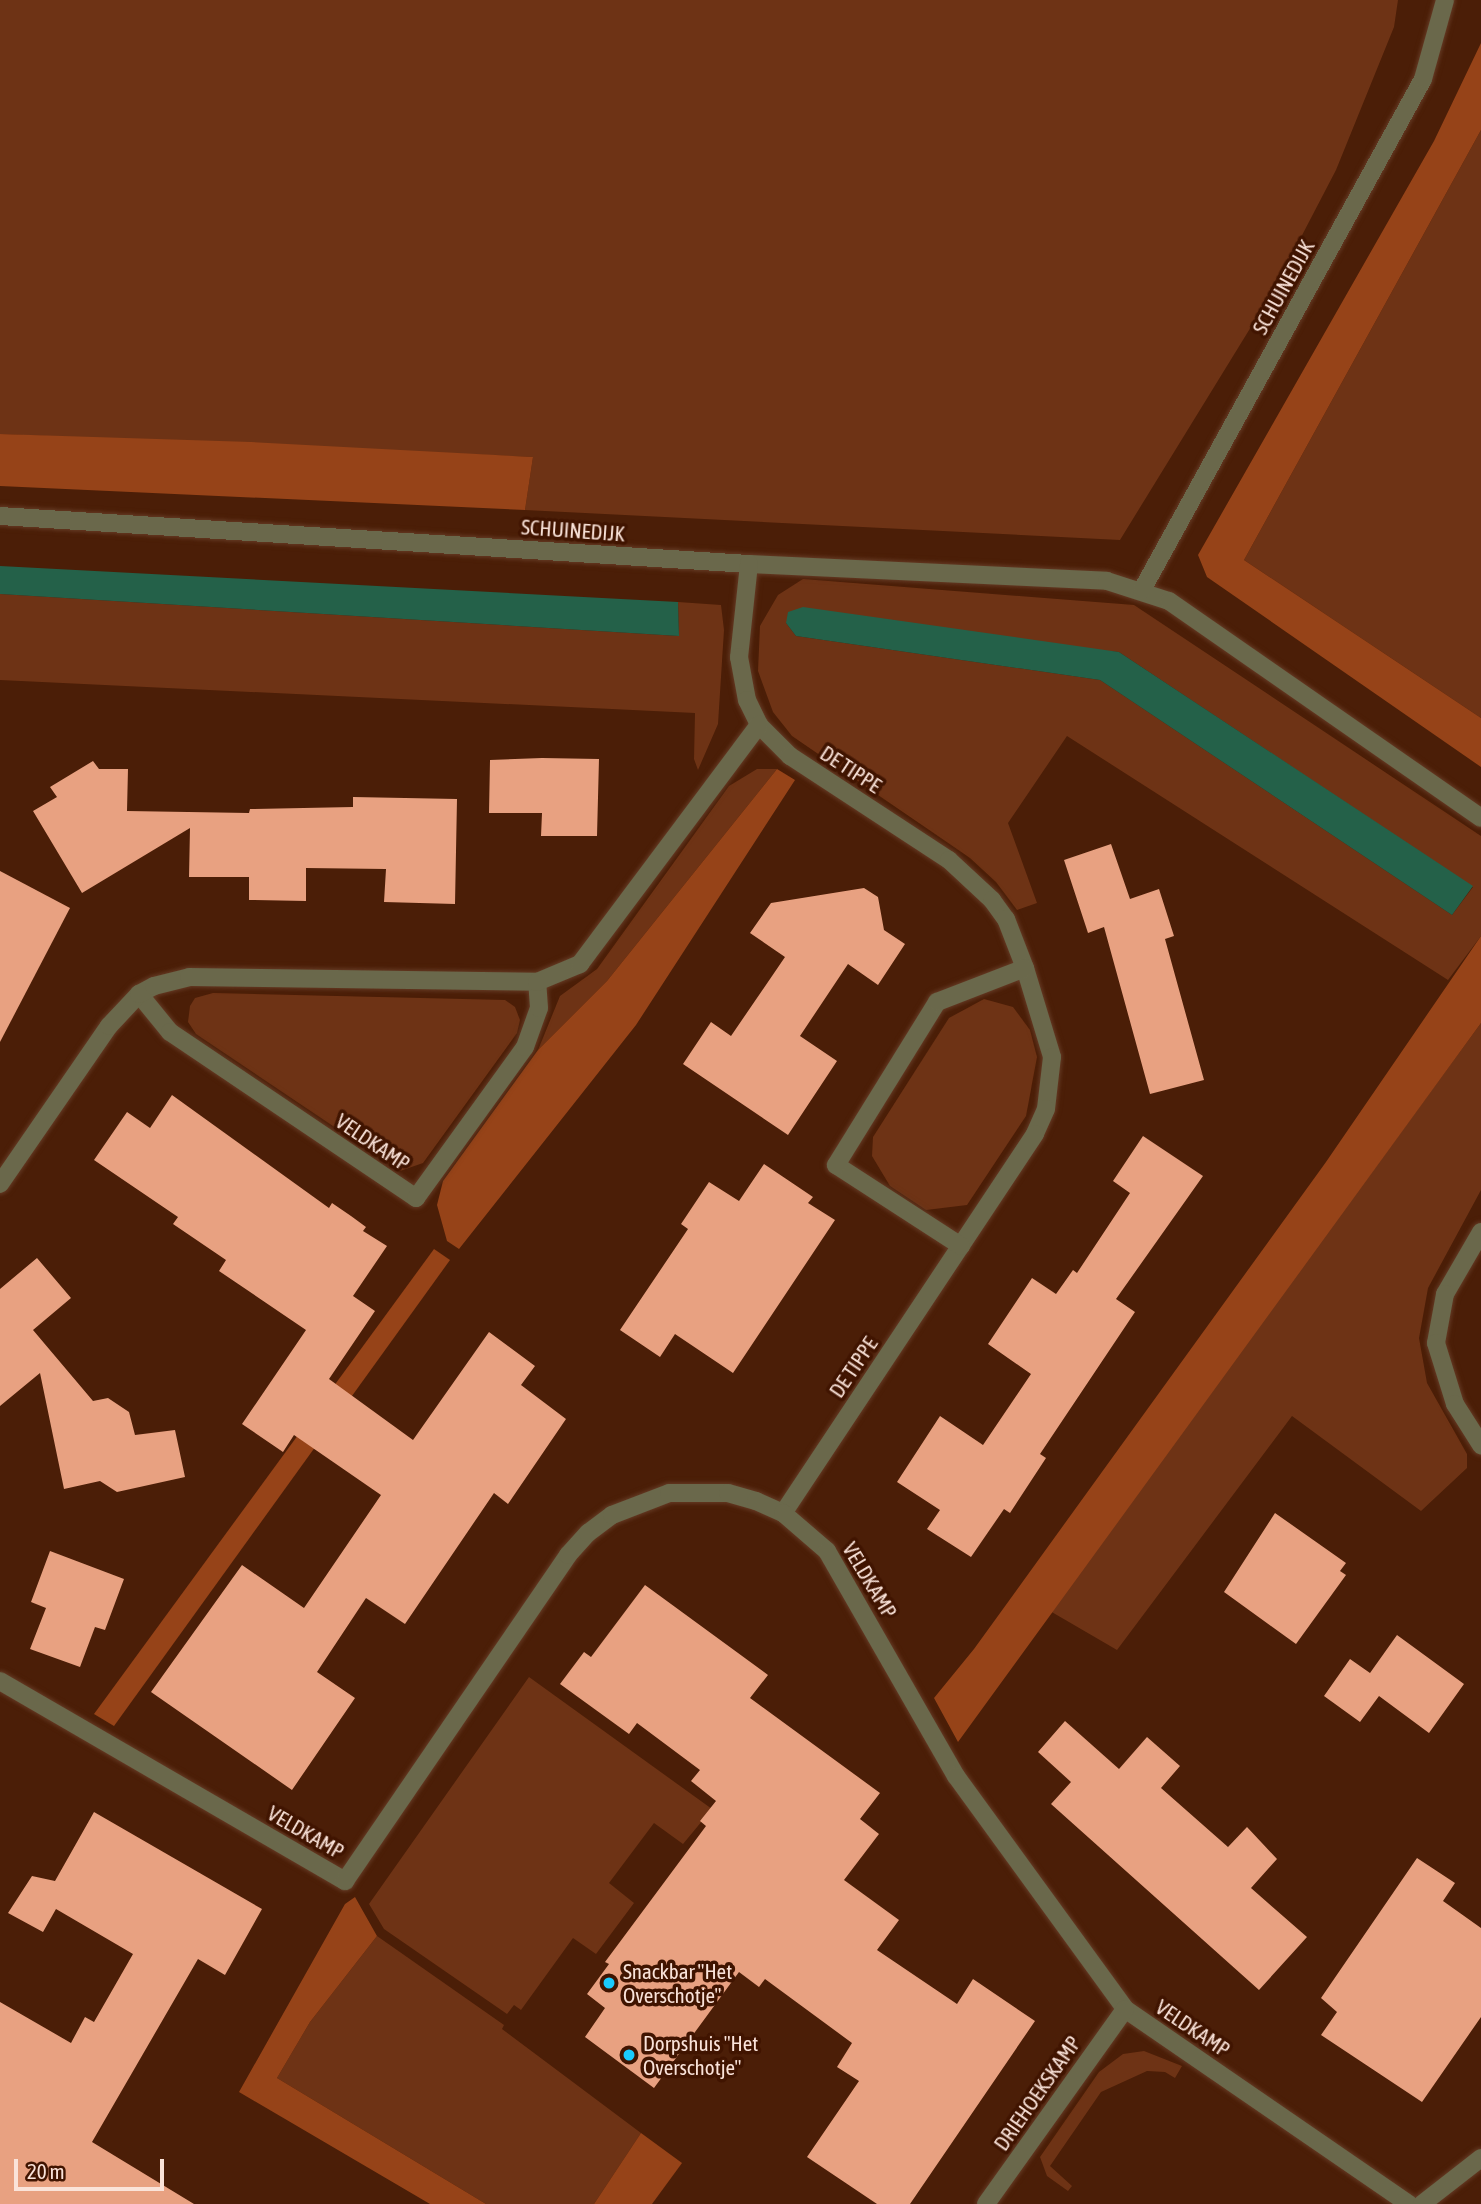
<!DOCTYPE html>
<style>
body{margin:0}
#map{position:relative;width:1481px;height:2204px;overflow:hidden;background:#4b1e07;font-family:"Asap Condensed",sans-serif}
div>[style]{position:absolute}
.green>*{inset:0;background:#6e3315}
.forest>*{inset:0;background:#964318}
.water>*{inset:0;background:#246149}
.building>*{inset:0;background:#e8a181}
.roads{filter:drop-shadow(0 0 2px #643a24) drop-shadow(0 0 2px #643a24)}
.street>*{height:18px;margin:-9px;padding:0 9px;transform-origin:9px;border-radius:9px;background:#6a684b}
.dots>*{width:19px;height:19px;translate:-50% -50%;box-sizing:border-box;border:4px solid #401400;border-radius:50%}
span{translate:-50% -50%;white-space:nowrap;text-align:center;line-height:1.15;-webkit-text-stroke:7px #401400;paint-order:stroke}
.street-label{font-size:21px;color:#fae3d9}
.poi-label{font-size:21px;color:#fae3d9}
.left{translate:0 -50%;text-align:left}
.scale{position:absolute;left:14px;top:2159px;width:150px;height:32px;box-sizing:border-box;border:4px solid #fae3d9;border-top:0;padding-left:9px;font-size:21px;line-height:24px;white-space:nowrap;color:#fae3d9;-webkit-text-stroke:5px #401400;paint-order:stroke}
</style>
<div id="map">
<div class="green">
<div style="clip-path:polygon(0 0,1398px 0,1394px 27px,1336px 170px,1273px 291px,1120px 540px,525px 510px,533px 457px,0 434px)"></div>
<div style="clip-path:polygon(1481px 130px,1481px 718px,1244px 560px)"></div>
<div style="clip-path:polygon(evenodd,803px 579px,1134px 605px,1481px 836px,1481px 936px,1448px 980px,1067px 736px,1008px 823px,1037px 903px,1017px 910px,996px 882px,970px 858px,792px 736px,773px 712px,758px 671px,760px 626px,778px 595px,803px 579px,786px 623px,1119px 652px,1473px 887px,1452px 915px,1100px 680px,796px 636px,786px 623px)"></div>
<div style="clip-path:polygon(0 594px,679px 636px,678px 602px,721px 605px,724px 630px,718px 724px,698px 770px,694px 759px,695px 713px,0 680px)"></div>
<div style="clip-path:polygon(757px 769px,777px 769px,607px 981px,538px 1050px,560px 996px,597px 969px,729px 786px)"></div>
<div style="clip-path:polygon(213px 993px,505px 1000px,515px 1007px,520px 1020px,517px 1033px,423px 1163px,400px 1171px,196px 1034px,188px 1022px,190px 1006px,195px 998px)"></div>
<div style="clip-path:polygon(984px 999px,1013px 1007px,1030px 1030px,1037px 1057px,1026px 1116px,967px 1205px,926px 1210px,890px 1186px,872px 1156px,873px 1137px,949px 1018px)"></div>
<div style="clip-path:polygon(1481px 1023px,1481px 1190px,1428px 1288px,1419px 1338px,1427px 1383px,1467px 1454px,1467px 1468px,1421px 1511px,1292px 1416px,1117px 1650px,1050px 1611px)"></div>
<div style="clip-path:polygon(529px 1677px,712px 1809px,683px 1844px,654px 1823px,609px 1883px,634px 1903px,596px 1954px,573px 1938px,521px 2010px,514px 2005px,507px 2014px,384px 1929px,369px 1904px)"></div>
<div style="clip-path:polygon(377px 1936px,504px 2025px,502px 2029px,641px 2133px,594px 2204px,486px 2204px,277px 2078px,310px 2022px)"></div>
<div style="clip-path:polygon(1144px 2051px,1182px 2066px,1175px 2078px,1165px 2072px,1147px 2071px,1101px 2092px,1050px 2166px,1072px 2186px,1068px 2191px,1047px 2176px,1040px 2157px,1099px 2072px,1123px 2054px)"></div>
</div>
<div class="forest">
<div style="clip-path:polygon(1481px 43px,1481px 130px,1244px 560px,1481px 718px,1481px 767px,1207px 577px,1198px 555px,1434px 141px)"></div>
<div style="clip-path:polygon(0 434px,251px 442px,533px 457px,525px 510px,0 486px)"></div>
<div style="clip-path:polygon(777px 769px,795px 780px,636px 1025px,459px 1249px,447px 1241px,437px 1205px,443px 1181px,538px 1050px,607px 981px)"></div>
<div style="clip-path:polygon(1481px 936px,1481px 1023px,958px 1742px,934px 1698px,974px 1649px,1326px 1162px)"></div>
<div style="clip-path:polygon(434px 1249px,450px 1260px,114px 1726px,94px 1714px)"></div>
<div style="clip-path:polygon(355px 1897px,377px 1936px,310px 2022px,277px 2078px,486px 2204px,430px 2204px,239px 2092px,345px 1904px)"></div>
<div style="clip-path:polygon(641px 2133px,682px 2163px,652px 2204px,594px 2204px)"></div>
</div>
<div class="water">
<div style="clip-path:polygon(0 566px,678px 602px,679px 636px,0 594px)"></div>
<div style="clip-path:polygon(803px 607px,1119px 652px,1473px 886px,1452px 915px,1100px 680px,796px 636px,786px 623px,788px 612px)"></div>
</div>
<div class="building">
<div style="clip-path:polygon(542px 758px,599px 759px,597px 836px,541px 836px,542px 813px,489px 813px,490px 760px)"></div>
<div style="clip-path:polygon(93px 761px,99px 769px,128px 769px,127px 811px,249px 813px,250px 809px,353px 807px,353px 797px,457px 799px,455px 904px,384px 902px,386px 869px,306px 868px,306px 901px,249px 900px,249px 877px,189px 877px,190px 828px,82px 893px,33px 811px,57px 797px,50px 787px)"></div>
<div style="clip-path:polygon(1111px 844px,1130px 899px,1159px 889px,1174px 936px,1165px 939px,1204px 1080px,1150px 1094px,1104px 927px,1088px 933px,1064px 860px)"></div>
<div style="clip-path:polygon(0 871px,70px 908px,0 1042px)"></div>
<div style="clip-path:polygon(864px 888px,878px 897px,884px 930px,905px 944px,878px 985px,848px 964px,800px 1036px,837px 1061px,788px 1135px,683px 1064px,711px 1022px,731px 1036px,785px 957px,750px 933px,771px 903px)"></div>
<div style="clip-path:polygon(172px 1095px,329px 1208px,332px 1203px,351px 1216px,366px 1227px,363px 1231px,387px 1246px,353px 1296px,375px 1311px,329px 1379px,413px 1440px,489px 1332px,535px 1366px,521px 1385px,566px 1419px,508px 1504px,494px 1493px,405px 1624px,366px 1598px,317px 1672px,355px 1698px,292px 1790px,151px 1692px,242px 1565px,304px 1608px,381px 1495px,294px 1435px,283px 1452px,242px 1424px,306px 1330px,219px 1271px,226px 1260px,173px 1224px,178px 1217px,94px 1160px,127px 1112px,150px 1128px)"></div>
<div style="clip-path:polygon(1143px 1136px,1203px 1176px,1116px 1299px,1135px 1312px,1040px 1454px,1046px 1458px,1010px 1513px,1004px 1509px,971px 1557px,927px 1529px,940px 1510px,897px 1482px,940px 1416px,983px 1445px,1031px 1374px,988px 1344px,1032px 1278px,1056px 1294px,1073px 1270px,1077px 1273px,1130px 1193px,1113px 1181px)"></div>
<div style="clip-path:polygon(764px 1164px,813px 1197px,808px 1203px,835px 1220px,733px 1373px,675px 1334px,660px 1357px,620px 1330px,688px 1229px,681px 1224px,709px 1182px,739px 1201px)"></div>
<div style="clip-path:polygon(37px 1258px,71px 1298px,33px 1330px,93px 1401px,108px 1398px,129px 1412px,135px 1435px,175px 1430px,185px 1477px,117px 1492px,100px 1481px,64px 1489px,40px 1373px,0 1406px,0 1289px)"></div>
<div style="clip-path:polygon(1275px 1513px,1346px 1563px,1340px 1571px,1346px 1575px,1296px 1644px,1224px 1592px)"></div>
<div style="clip-path:polygon(50px 1551px,124px 1579px,105px 1630px,95px 1627px,80px 1667px,30px 1649px,46px 1608px,31px 1602px)"></div>
<div style="clip-path:polygon(645px 1585px,768px 1675px,750px 1698px,880px 1793px,860px 1819px,879px 1834px,844px 1880px,899px 1920px,877px 1950px,957px 2004px,973px 1979px,1035px 2021px,910px 2204px,877px 2204px,807px 2157px,859px 2081px,837px 2067px,852px 2043px,765px 1979px,759px 1987px,739px 1972px,654px 2088px,585px 2037px,605px 2008px,587px 1994px,609px 1964px,605px 1962px,706px 1826px,700px 1821px,716px 1801px,691px 1781px,700px 1770px,637px 1723px,629px 1734px,560px 1684px,584px 1652px,591px 1657px)"></div>
<div style="clip-path:polygon(1397px 1635px,1464px 1684px,1429px 1733px,1379px 1696px,1360px 1722px,1324px 1696px,1350px 1659px,1370px 1673px)"></div>
<div style="clip-path:polygon(1065px 1721px,1119px 1769px,1147px 1737px,1180px 1766px,1161px 1788px,1228px 1847px,1247px 1827px,1277px 1859px,1251px 1888px,1307px 1937px,1259px 1990px,1051px 1804px,1071px 1782px,1038px 1752px)"></div>
<div style="clip-path:polygon(94px 1812px,262px 1909px,225px 1975px,198px 1959px,92px 2142px,194px 2204px,0 2204px,0 2002px,71px 2043px,85px 2017px,94px 2022px,133px 1954px,56px 1909px,43px 1932px,8px 1913px,32px 1876px,55px 1881px)"></div>
<div style="clip-path:polygon(1417px 1858px,1455px 1883px,1443px 1901px,1481px 1928px,1481px 2017px,1422px 2102px,1321px 2035px,1337px 2012px,1321px 1998px)"></div>
</div>
<div class="roads">
<div class="street">
<div style="left:0;top:516px;width:751px;rotate:3.67deg"></div>
<div style="left:749px;top:564px;width:358px;rotate:2.7deg"></div>
<div style="left:1107px;top:581px;width:65px;rotate:17.9deg"></div>
<div style="left:1169px;top:601px;width:380px;rotate:34.8deg"></div>
<div style="left:749px;top:564px;width:94px;rotate:96.1deg"></div>
<div style="left:739px;top:657px;width:44px;rotate:79.5deg"></div>
<div style="left:747px;top:700px;width:28px;rotate:64deg"></div>
<div style="left:759px;top:725px;width:44px;rotate:45deg"></div>
<div style="left:790px;top:756px;width:190px;rotate:33.2deg"></div>
<div style="left:949px;top:860px;width:59px;rotate:42.9deg"></div>
<div style="left:992px;top:900px;width:24px;rotate:54deg"></div>
<div style="left:1006px;top:919px;width:53px;rotate:68.8deg"></div>
<div style="left:1025px;top:968px;width:93px;rotate:73.1deg"></div>
<div style="left:1052px;top:1057px;width:52px;rotate:96.6deg"></div>
<div style="left:1046px;top:1109px;width:27px;rotate:114deg"></div>
<div style="left:1035px;top:1134px;width:455px;rotate:123.6deg"></div>
<div style="left:1142px;top:590px;width:583px;rotate:-61.19deg"></div>
<div style="left:1423px;top:79px;width:82px;rotate:-74.4deg"></div>
<div style="left:139px;top:994px;width:49px;rotate:50.8deg"></div>
<div style="left:170px;top:1032px;width:297px;rotate:34deg"></div>
<div style="left:416px;top:1198px;width:186px;rotate:-54.2deg"></div>
<div style="left:525px;top:1047px;width:41px;rotate:-70.3deg"></div>
<div style="left:539px;top:1008px;width:26px;rotate:-94deg"></div>
<div style="left:0;top:1184px;width:192px;rotate:-55.4deg"></div>
<div style="left:109px;top:1026px;width:44px;rotate:-46.8deg"></div>
<div style="left:139px;top:994px;width:17px;rotate:-28deg"></div>
<div style="left:154px;top:986px;width:36px;rotate:-14deg"></div>
<div style="left:189px;top:977px;width:348px;rotate:0.8deg"></div>
<div style="left:537px;top:982px;width:47px;rotate:-22.7deg"></div>
<div style="left:580px;top:964px;width:299px;rotate:-53.2deg"></div>
<div style="left:1481px;top:1232px;width:72px;rotate:120.1deg"></div>
<div style="left:1445px;top:1294px;width:50px;rotate:100.4deg"></div>
<div style="left:1436px;top:1343px;width:64px;rotate:72.7deg"></div>
<div style="left:1455px;top:1404px;width:49px;rotate:57.6deg"></div>
<div style="left:961px;top:1246px;width:149px;rotate:-147.1deg"></div>
<div style="left:836px;top:1165px;width:192px;rotate:-58.2deg"></div>
<div style="left:937px;top:1002px;width:94px;rotate:-21.1deg"></div>
<div style="left:0;top:1681px;width:399px;rotate:30.1deg"></div>
<div style="left:345px;top:1881px;width:395px;rotate:-55.6deg"></div>
<div style="left:568px;top:1555px;width:30px;rotate:-48deg"></div>
<div style="left:588px;top:1533px;width:30px;rotate:-37deg"></div>
<div style="left:612px;top:1515px;width:61px;rotate:-21.1deg"></div>
<div style="left:669px;top:1493px;width:59px"></div>
<div style="left:728px;top:1493px;width:29px;rotate:16deg"></div>
<div style="left:756px;top:1501px;width:30px;rotate:24deg"></div>
<div style="left:783px;top:1513px;width:58px;rotate:40.8deg"></div>
<div style="left:827px;top:1551px;width:259px;rotate:60.2deg"></div>
<div style="left:956px;top:1776px;width:288px;rotate:54deg"></div>
<div style="left:1125px;top:2009px;width:345px;rotate:34.5deg"></div>
<div style="left:986px;top:2204px;width:239px;rotate:-54.5deg"></div>
<div style="left:1422px;top:2204px;width:75px;rotate:-37.9deg"></div>
</div>
</div>
<div class="dots">
<div style="left:609px;top:1983px;background:#1acafc"></div>
<div style="left:629px;top:2055px;background:#1acafc"></div>
</div>
<div class="street-label">
<span style="left:1283px;top:287px;rotate:-61deg">SCHUINEDIJK</span>
<span style="left:573px;top:530px;rotate:4deg">SCHUINEDIJK</span>
<span style="left:851px;top:769px;rotate:33deg">DE TIPPE</span>
<span style="left:373px;top:1142px;rotate:34deg">VELDKAMP</span>
<span style="left:853px;top:1367px;rotate:-56deg">DE TIPPE</span>
<span style="left:870px;top:1580px;rotate:59deg">VELDKAMP</span>
<span style="left:306px;top:1832px;rotate:30deg">VELDKAMP</span>
<span style="left:1193px;top:2028px;rotate:34deg">VELDKAMP</span>
<span style="left:1037px;top:2093px;rotate:-55deg">DRIEHOEKSKAMP</span>
</div>
<div class="poi-label">
<span class="left" style="left:623px;top:1983px">Snackbar "Het<br>Overschotje"</span>
<span class="left" style="left:643px;top:2055px">Dorpshuis "Het<br>Overschotje"</span>
</div>
<div class="scale">20 m</div>
</div>
